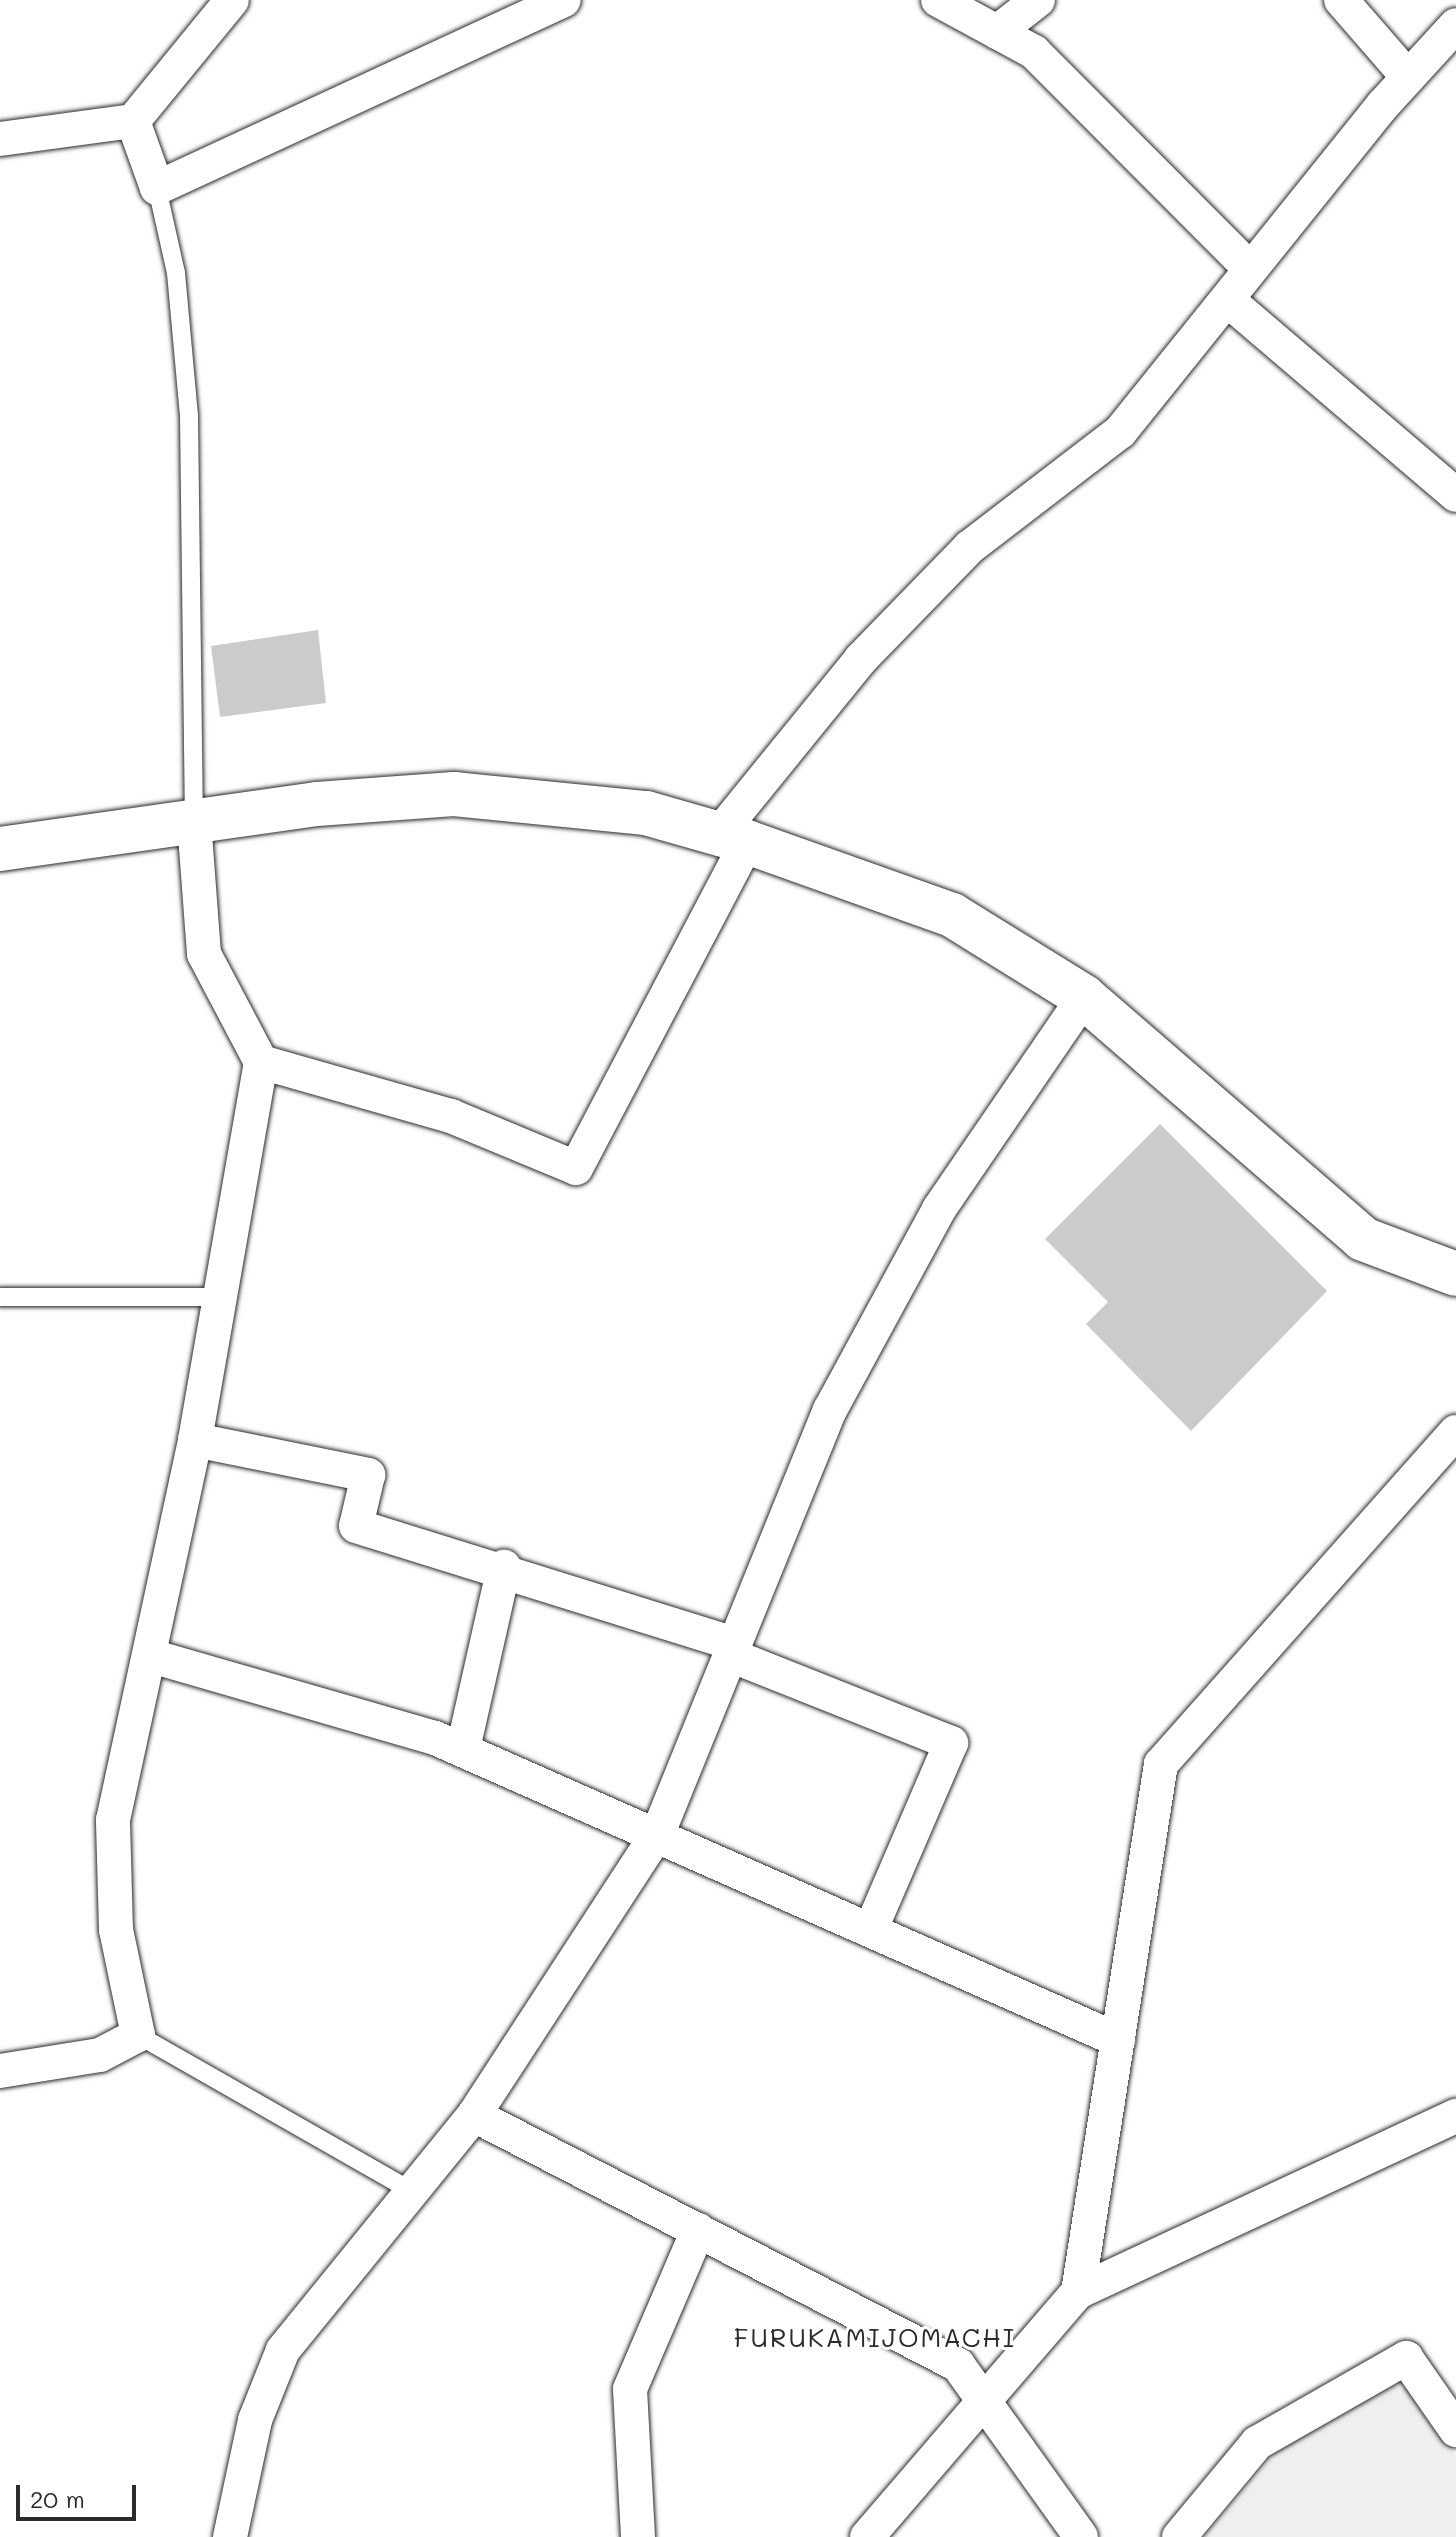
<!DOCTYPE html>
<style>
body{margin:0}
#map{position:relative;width:1456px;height:2537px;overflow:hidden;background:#fff;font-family:Mali,sans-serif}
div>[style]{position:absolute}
.built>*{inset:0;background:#efefef}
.building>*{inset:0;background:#cbcbcb}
.roads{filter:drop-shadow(0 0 2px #2b2b2b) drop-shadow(0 0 2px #2b2b2b)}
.lane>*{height:18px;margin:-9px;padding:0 9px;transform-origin:9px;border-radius:9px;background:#fff}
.street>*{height:34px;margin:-17px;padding:0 17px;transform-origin:17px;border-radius:17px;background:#fff}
.secondary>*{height:44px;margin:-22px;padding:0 22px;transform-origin:22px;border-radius:22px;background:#fff}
span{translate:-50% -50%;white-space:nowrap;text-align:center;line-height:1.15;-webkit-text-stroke:6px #fff;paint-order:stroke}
.quarter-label{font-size:26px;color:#2b2b2b;letter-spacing:2px}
.scale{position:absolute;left:16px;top:2485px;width:120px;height:36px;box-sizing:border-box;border:4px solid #2b2b2b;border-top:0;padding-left:10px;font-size:24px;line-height:28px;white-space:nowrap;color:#2b2b2b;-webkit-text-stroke:6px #fff;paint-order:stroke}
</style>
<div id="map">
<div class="built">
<div style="clip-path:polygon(1381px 2381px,1413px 2392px,1456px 2455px,1456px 2537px,1204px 2537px,1284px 2443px)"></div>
</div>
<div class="building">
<div style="clip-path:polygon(318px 630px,326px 703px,220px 717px,211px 646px)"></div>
<div style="clip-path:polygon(1160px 1124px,1327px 1291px,1191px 1431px,1086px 1324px,1108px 1302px,1045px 1239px)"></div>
</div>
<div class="roads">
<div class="lane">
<div style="left:157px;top:188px;width:87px;rotate:77.4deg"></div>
<div style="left:176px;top:273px;width:144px;rotate:84.8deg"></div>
<div style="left:189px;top:416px;width:405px;rotate:89.3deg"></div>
<div style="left:0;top:1297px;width:219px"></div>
<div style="left:138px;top:2035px;width:317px;rotate:29.7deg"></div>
</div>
<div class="street">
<div style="left:938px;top:0;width:109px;rotate:28.4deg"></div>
<div style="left:1034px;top:52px;width:305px;rotate:45.1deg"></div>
<div style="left:1341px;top:0;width:102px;rotate:49deg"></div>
<div style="left:997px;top:32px;width:52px;rotate:-38deg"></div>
<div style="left:133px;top:121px;width:71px;rotate:70.3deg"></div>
<div style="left:157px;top:188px;width:448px;rotate:-24.8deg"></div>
<div style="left:0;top:139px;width:134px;rotate:-7.7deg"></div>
<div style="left:133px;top:121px;width:156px;rotate:-50.7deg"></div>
<div style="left:1230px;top:302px;width:297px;rotate:40.5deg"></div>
<div style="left:718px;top:835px;width:227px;rotate:-50.9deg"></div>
<div style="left:861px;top:659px;width:156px;rotate:-45.8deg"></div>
<div style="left:970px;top:547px;width:189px;rotate:-37.5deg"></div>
<div style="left:1120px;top:432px;width:420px;rotate:-51.2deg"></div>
<div style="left:1383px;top:105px;width:108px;rotate:-47.6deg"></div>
<div style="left:261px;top:1062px;width:198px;rotate:15.9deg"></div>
<div style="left:451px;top:1116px;width:135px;rotate:22.6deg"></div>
<div style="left:576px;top:1168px;width:368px;rotate:-62.3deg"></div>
<div style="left:195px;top:1440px;width:177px;rotate:11.4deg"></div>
<div style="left:368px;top:1475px;width:52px;rotate:103.2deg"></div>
<div style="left:356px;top:1526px;width:397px;rotate:17.3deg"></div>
<div style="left:730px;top:1655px;width:238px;rotate:21.7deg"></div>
<div style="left:951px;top:1743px;width:202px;rotate:113.3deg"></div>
<div style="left:151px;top:1656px;width:296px;rotate:16.1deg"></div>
<div style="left:435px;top:1738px;width:747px;rotate:23.85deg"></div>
<div style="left:463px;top:1749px;width:187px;rotate:-77.3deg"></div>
<div style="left:0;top:2071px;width:101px;rotate:-9.1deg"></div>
<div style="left:100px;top:2055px;width:43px;rotate:-27.8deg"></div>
<div style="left:138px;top:2035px;width:107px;rotate:-101.8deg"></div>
<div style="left:116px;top:1930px;width:110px;rotate:-91.6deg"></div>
<div style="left:113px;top:1820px;width:389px;rotate:-77.8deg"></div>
<div style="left:195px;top:1440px;width:384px;rotate:-80.1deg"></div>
<div style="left:261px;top:1062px;width:122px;rotate:-117.8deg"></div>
<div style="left:204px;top:954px;width:133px;rotate:-94.3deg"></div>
<div style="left:474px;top:2115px;width:545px;rotate:27.32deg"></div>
<div style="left:958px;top:2365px;width:211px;rotate:54.4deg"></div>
<div style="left:1078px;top:2292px;width:417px;rotate:-25deg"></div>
<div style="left:230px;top:2537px;width:120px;rotate:-77.9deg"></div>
<div style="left:255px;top:2420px;width:75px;rotate:-68.2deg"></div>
<div style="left:283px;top:2350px;width:303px;rotate:-50.9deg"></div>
<div style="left:474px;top:2115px;width:337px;rotate:-56.9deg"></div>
<div style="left:658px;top:1833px;width:457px;rotate:-67.9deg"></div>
<div style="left:830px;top:1410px;width:229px;rotate:-61.5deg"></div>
<div style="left:939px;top:1209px;width:257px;rotate:-55.6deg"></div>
<div style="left:638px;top:2537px;width:148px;rotate:-93.1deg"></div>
<div style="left:630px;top:2389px;width:173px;rotate:-66.8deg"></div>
<div style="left:867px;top:2537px;width:323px;rotate:-49.3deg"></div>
<div style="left:1078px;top:2292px;width:534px;rotate:-81.07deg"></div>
<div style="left:1161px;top:1764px;width:444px;rotate:-48.4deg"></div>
<div style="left:1179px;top:2537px;width:122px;rotate:-50.3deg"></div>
<div style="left:1257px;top:2443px;width:172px;rotate:-29.7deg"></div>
<div style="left:1406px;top:2358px;width:88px;rotate:55.2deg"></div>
</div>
<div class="secondary">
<div style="left:0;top:849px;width:320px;rotate:-8.1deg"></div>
<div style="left:317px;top:804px;width:137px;rotate:-4.2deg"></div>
<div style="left:454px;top:794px;width:193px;rotate:5.7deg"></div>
<div style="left:646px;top:813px;width:105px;rotate:16deg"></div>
<div style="left:747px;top:842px;width:218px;rotate:19.6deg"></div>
<div style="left:952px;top:915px;width:155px;rotate:31.8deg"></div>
<div style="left:1084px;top:997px;width:369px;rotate:40.9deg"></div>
<div style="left:1363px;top:1239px;width:99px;rotate:20.6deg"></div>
</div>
</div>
<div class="quarter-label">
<span style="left:875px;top:2338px">FURUKAMIJOMACHI</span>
</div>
<div class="scale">20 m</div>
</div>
